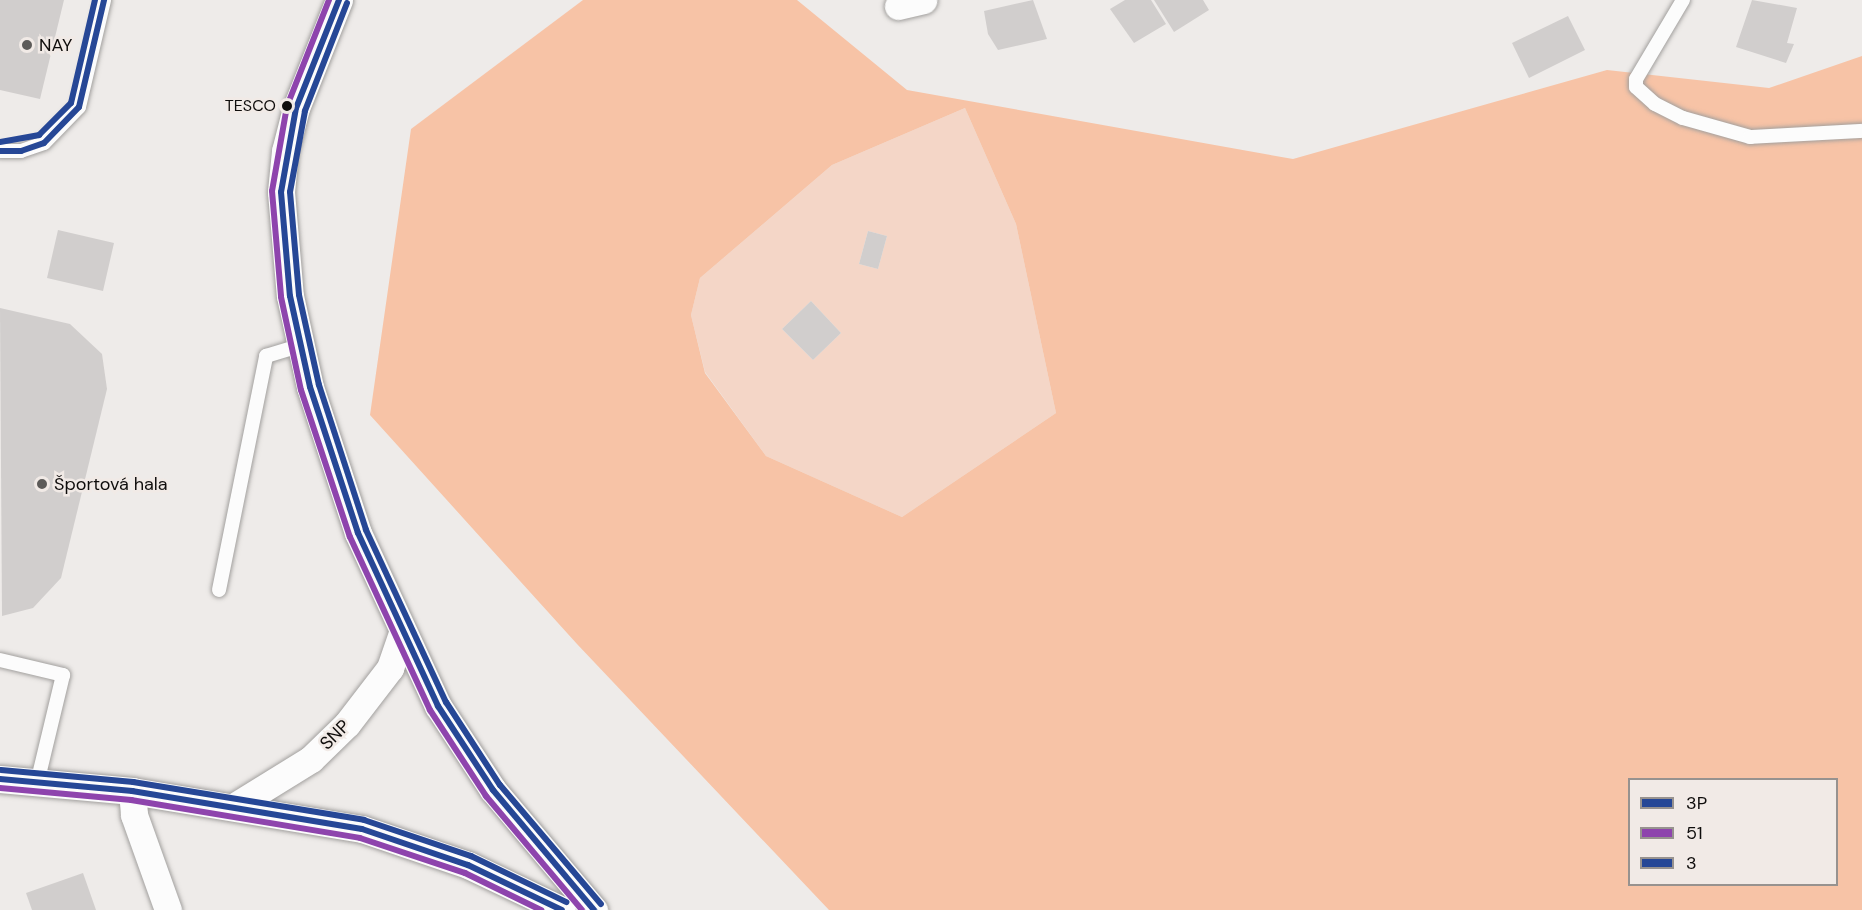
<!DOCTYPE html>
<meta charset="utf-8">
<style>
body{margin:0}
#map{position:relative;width:1862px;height:910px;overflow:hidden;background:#eeebe9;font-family:"DM Sans",sans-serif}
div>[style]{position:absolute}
.green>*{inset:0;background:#f4d6c7}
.forest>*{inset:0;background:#f7c3a6}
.building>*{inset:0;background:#d1cecd}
.roads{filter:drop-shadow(0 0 2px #a2a09e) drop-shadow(0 0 2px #a2a09e)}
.service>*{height:14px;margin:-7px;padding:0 7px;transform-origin:7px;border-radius:7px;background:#fcfcfc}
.minor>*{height:27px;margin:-13.5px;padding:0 13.5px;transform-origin:13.5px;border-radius:13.5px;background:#fcfcfc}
.bus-1>*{height:6px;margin:-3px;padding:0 3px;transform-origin:3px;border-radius:3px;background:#264796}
.bus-2>*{height:6px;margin:-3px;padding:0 3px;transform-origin:3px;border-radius:3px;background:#8e44ad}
.bus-3>*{height:6px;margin:-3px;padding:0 3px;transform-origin:3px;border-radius:3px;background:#264796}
.dots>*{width:16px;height:16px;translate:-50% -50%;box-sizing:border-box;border:3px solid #f1eae6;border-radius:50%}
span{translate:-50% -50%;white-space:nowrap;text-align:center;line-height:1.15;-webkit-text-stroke:5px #f1eae6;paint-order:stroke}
.bus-label{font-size:16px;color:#0f0d0c}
.right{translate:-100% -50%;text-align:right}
.poi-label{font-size:18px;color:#0f0d0c}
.left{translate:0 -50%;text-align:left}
.street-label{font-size:18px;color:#0f0d0c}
.legend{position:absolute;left:1628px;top:778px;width:210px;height:108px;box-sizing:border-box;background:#f1eae6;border:2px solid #97928f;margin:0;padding:8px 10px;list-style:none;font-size:18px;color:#0f0d0c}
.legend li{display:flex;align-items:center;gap:12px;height:30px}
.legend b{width:30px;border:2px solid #97928f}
</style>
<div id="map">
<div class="green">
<div style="clip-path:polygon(evenodd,965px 108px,1016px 224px,1056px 413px,902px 517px,766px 456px,705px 372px,691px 315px,700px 278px,832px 165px,965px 108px,868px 231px,887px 236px,878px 269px,859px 264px,868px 231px,965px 108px,811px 301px,841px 333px,813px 360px,782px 329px,811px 301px)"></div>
</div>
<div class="forest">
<div style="clip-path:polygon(evenodd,583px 0,797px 0,907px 90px,1293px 159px,1607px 70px,1769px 88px,1862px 56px,1862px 910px,829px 910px,577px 644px,370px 415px,411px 129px,583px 0,965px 108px,1016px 224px,1056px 413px,902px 517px,766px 456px,705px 373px,691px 315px,700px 278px,832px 165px,965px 108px,583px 0,1630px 780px,1836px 780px,1836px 884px,1630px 884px,1630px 780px)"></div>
</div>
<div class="building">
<div style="clip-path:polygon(0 0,64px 0,40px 99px,0 90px)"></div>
<div style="clip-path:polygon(1033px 0,1047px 39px,998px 50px,988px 34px,984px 11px)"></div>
<div style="clip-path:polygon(1125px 0,1151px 0,1166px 24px,1134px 43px,1110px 9px)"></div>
<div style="clip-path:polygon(1154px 0,1203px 0,1209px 10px,1174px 32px)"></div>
<div style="clip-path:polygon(1752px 0,1797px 8px,1787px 43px,1794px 44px,1786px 63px,1736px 47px)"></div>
<div style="clip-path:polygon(1568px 16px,1585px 50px,1529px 78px,1512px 43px)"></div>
<div style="clip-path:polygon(58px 230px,114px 243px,103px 291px,47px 278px)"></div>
<div style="clip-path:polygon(868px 231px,887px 236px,878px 269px,859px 264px)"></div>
<div style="clip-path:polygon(811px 301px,841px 333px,813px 360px,782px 329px)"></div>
<div style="clip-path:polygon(0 308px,70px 324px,102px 354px,107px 389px,61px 578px,33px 608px,2px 616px)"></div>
<div style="clip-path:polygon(83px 873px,96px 910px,32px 910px,26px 893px)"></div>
</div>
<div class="roads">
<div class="service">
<div style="left:1683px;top:0;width:92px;rotate:120.7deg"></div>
<div style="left:1636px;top:79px;width:8px;rotate:90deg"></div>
<div style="left:1636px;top:87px;width:25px;rotate:42deg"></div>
<div style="left:1655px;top:104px;width:31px;rotate:27deg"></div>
<div style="left:1683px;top:118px;width:70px;rotate:15.8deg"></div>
<div style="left:1750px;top:137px;width:112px;rotate:-3.1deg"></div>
<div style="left:0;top:151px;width:21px"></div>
<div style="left:21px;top:151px;width:24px;rotate:-19deg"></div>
<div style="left:44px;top:143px;width:50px;rotate:-45.8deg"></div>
<div style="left:79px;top:107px;width:110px;rotate:-76.8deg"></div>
<div style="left:219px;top:590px;width:239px;rotate:-78.6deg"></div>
<div style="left:266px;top:356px;width:37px;rotate:-17deg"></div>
<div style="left:0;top:660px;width:65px;rotate:13.4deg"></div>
<div style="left:63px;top:675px;width:111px;rotate:103.5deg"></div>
</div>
<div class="minor">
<div style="left:339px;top:0;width:116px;rotate:111.7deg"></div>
<div style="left:296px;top:108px;width:44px;rotate:104.3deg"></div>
<div style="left:285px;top:151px;width:41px;rotate:95.6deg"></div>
<div style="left:281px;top:192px;width:104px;rotate:85.1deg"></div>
<div style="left:290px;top:296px;width:93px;rotate:77.6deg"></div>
<div style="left:310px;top:387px;width:154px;rotate:71.8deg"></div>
<div style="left:358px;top:533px;width:191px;rotate:65.2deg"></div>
<div style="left:438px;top:706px;width:100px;rotate:56.8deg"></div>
<div style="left:493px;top:790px;width:157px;rotate:49.9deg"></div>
<div style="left:898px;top:6px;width:26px;rotate:-13deg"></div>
<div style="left:0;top:779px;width:133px;rotate:5.2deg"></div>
<div style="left:132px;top:791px;width:233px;rotate:9.4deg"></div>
<div style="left:362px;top:829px;width:112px;rotate:18.8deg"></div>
<div style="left:468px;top:865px;width:104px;rotate:25.6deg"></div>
<div style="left:132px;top:791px;width:24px;rotate:85deg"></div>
<div style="left:134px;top:815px;width:101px;rotate:70.3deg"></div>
<div style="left:235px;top:806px;width:89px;rotate:-31.7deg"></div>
<div style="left:311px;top:759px;width:50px;rotate:-44.2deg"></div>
<div style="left:347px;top:724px;width:71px;rotate:-52.5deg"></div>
<div style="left:390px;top:668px;width:36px;rotate:-71deg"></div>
</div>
</div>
<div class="bus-1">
<div style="left:339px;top:0;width:116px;rotate:111.7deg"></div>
<div style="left:296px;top:108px;width:85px;rotate:100.1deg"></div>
<div style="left:281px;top:192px;width:104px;rotate:85.1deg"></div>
<div style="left:290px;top:296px;width:93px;rotate:77.6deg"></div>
<div style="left:310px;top:387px;width:154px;rotate:71.8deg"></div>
<div style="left:358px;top:533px;width:191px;rotate:65.2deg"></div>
<div style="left:438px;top:706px;width:100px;rotate:56.8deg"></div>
<div style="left:493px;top:790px;width:157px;rotate:49.9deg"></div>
<div style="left:0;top:151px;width:21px"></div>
<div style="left:21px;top:151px;width:24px;rotate:-19deg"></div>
<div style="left:44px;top:143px;width:50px;rotate:-45.8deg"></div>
<div style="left:79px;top:107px;width:110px;rotate:-76.8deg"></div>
<div style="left:0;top:779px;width:133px;rotate:5.2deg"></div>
<div style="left:132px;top:791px;width:233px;rotate:9.4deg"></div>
<div style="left:362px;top:829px;width:112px;rotate:18.8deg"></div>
<div style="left:468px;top:865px;width:104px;rotate:25.6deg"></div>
</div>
<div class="bus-2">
<div style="left:329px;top:0;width:114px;rotate:111.6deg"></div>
<div style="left:287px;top:106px;width:86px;rotate:100deg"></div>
<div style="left:272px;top:191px;width:106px;rotate:85.1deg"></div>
<div style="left:281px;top:297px;width:95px;rotate:77.9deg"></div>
<div style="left:301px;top:390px;width:155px;rotate:71.6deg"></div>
<div style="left:350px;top:537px;width:191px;rotate:65.2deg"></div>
<div style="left:430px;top:710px;width:103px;rotate:56.9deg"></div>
<div style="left:486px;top:796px;width:149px;rotate:49.9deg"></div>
<div style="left:0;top:788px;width:132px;rotate:5.2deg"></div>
<div style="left:131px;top:800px;width:232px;rotate:9.4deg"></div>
<div style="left:360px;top:838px;width:111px;rotate:18.4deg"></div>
<div style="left:465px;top:873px;width:85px;rotate:26deg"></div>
</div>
<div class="bus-3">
<div style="left:347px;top:3px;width:116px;rotate:111.3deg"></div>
<div style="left:305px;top:111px;width:82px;rotate:100.5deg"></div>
<div style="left:290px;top:192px;width:103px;rotate:85deg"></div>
<div style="left:299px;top:295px;width:92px;rotate:77.5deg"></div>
<div style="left:319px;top:385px;width:152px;rotate:72deg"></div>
<div style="left:366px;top:530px;width:190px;rotate:65.1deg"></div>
<div style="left:446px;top:702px;width:99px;rotate:57deg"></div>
<div style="left:500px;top:785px;width:156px;rotate:49.7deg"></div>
<div style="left:0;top:142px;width:40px;rotate:-10deg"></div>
<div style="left:39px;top:135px;width:45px;rotate:-45deg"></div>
<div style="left:71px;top:103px;width:106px;rotate:-76.9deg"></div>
<div style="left:1px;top:770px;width:133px;rotate:5.2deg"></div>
<div style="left:133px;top:782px;width:234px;rotate:9.3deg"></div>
<div style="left:364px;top:820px;width:113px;rotate:18.6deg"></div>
<div style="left:471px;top:856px;width:106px;rotate:25.8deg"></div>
</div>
<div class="dots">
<div style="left:27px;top:45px;background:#5d5b59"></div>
<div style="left:287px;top:106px;background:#0f0d0c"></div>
<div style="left:42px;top:484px;background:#5d5b59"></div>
</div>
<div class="bus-label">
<span class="right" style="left:276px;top:106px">TESCO</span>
</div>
<div class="poi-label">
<span class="left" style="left:39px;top:45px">NAY</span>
<span class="left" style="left:54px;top:484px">Športová hala</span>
</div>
<div class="street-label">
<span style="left:335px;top:735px;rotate:-45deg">SNP</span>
</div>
<ul class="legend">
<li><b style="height:8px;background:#264796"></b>3P</li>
<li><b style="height:8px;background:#8e44ad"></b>51</li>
<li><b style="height:8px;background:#264796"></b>3</li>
</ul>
</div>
